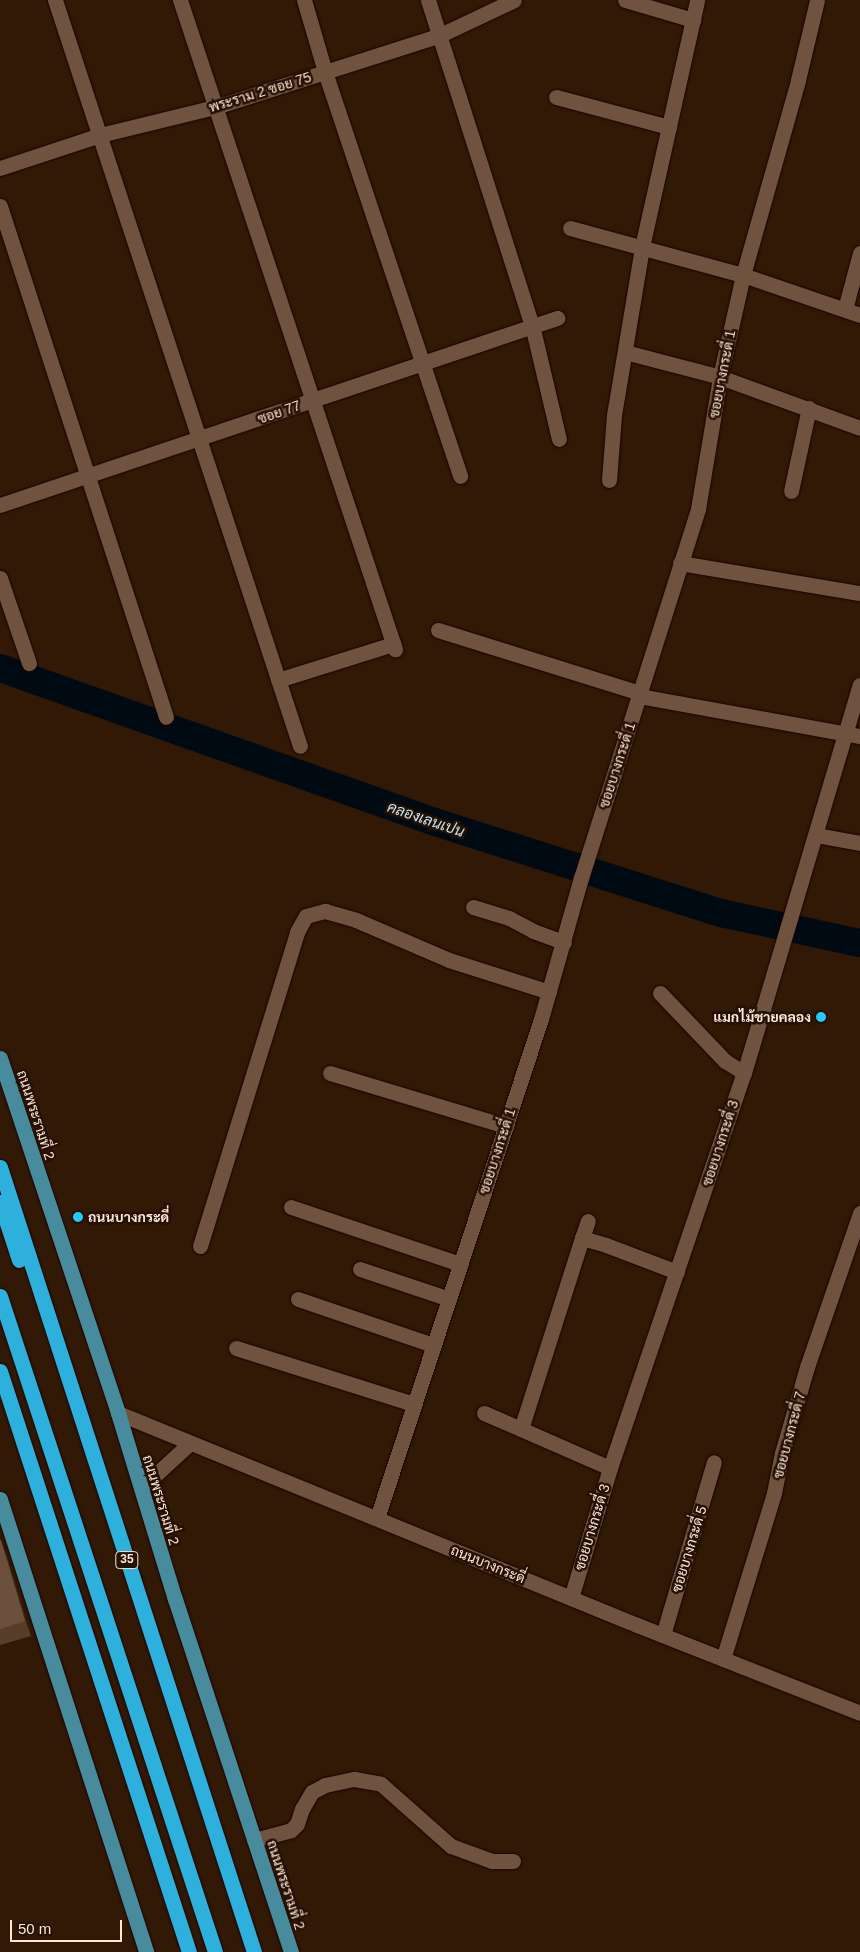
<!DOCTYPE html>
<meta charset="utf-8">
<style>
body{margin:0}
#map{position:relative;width:860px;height:1952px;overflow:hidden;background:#321905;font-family:Arial,Sarabun,sans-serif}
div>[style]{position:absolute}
.river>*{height:28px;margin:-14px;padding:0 14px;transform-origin:14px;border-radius:14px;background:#000a13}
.roads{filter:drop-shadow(0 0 1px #180400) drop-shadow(0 0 1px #180400)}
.minor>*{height:15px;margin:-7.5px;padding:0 7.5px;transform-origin:7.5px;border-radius:7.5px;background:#70533e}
.major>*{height:15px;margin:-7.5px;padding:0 7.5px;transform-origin:7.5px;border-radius:7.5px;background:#488b9d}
.highway>*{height:15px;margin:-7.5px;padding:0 7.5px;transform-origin:7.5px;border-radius:7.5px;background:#2eb0dd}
.wall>*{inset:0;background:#583e2a}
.shaded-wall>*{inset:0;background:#422713}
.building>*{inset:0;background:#6a503d}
.dots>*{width:14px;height:14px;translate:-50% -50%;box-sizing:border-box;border:2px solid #271000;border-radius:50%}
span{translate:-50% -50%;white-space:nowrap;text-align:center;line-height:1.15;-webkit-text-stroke:5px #271000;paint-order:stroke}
.shield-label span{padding:1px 4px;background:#271000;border:1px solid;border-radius:4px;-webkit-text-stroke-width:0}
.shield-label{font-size:12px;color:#fae8dc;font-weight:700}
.street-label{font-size:14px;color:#fae8dc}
.poi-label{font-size:14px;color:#fae8dc;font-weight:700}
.right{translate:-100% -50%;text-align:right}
.left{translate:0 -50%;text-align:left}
.water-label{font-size:15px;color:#bee7f9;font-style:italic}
.scale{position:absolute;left:10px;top:1920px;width:112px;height:22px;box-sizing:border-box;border:2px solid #fae8dc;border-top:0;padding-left:6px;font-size:15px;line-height:18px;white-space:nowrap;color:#fae8dc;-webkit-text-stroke:4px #271000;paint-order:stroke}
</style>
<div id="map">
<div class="river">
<div style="left:0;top:668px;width:461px;rotate:19.5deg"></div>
<div style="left:435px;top:822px;width:300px;rotate:17.7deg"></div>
<div style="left:721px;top:913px;width:142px;rotate:12.2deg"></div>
</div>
<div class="roads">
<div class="minor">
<div style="left:55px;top:0;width:785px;rotate:71.82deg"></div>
<div style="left:180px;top:0;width:684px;rotate:71.67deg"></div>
<div style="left:304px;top:0;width:75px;rotate:73.7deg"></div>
<div style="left:325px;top:72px;width:426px;rotate:71.5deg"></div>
<div style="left:428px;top:0;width:341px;rotate:72.3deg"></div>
<div style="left:532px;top:325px;width:117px;rotate:76.7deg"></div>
<div style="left:625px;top:0;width:71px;rotate:16.4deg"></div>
<div style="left:556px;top:97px;width:117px;rotate:14.9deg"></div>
<div style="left:0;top:168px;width:105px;rotate:-18.3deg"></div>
<div style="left:100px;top:135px;width:118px;rotate:-13.7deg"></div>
<div style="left:215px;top:107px;width:234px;rotate:-17.7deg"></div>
<div style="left:438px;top:36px;width:84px;rotate:-25.3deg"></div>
<div style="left:0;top:206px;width:537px;rotate:72deg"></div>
<div style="left:570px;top:228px;width:179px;rotate:15.2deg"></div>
<div style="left:743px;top:275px;width:124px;rotate:18.9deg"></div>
<div style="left:845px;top:309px;width:58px;rotate:-75deg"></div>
<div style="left:625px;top:352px;width:98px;rotate:14.7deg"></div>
<div style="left:720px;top:377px;width:149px;rotate:20deg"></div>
<div style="left:609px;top:480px;width:65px;rotate:-85.6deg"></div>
<div style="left:614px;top:415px;width:170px;rotate:-80.5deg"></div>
<div style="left:642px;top:247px;width:253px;rotate:-77.4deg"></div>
<div style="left:791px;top:491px;width:85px;rotate:-77.8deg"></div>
<div style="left:0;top:505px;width:588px;rotate:-18.56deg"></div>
<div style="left:680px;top:563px;width:182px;rotate:9.5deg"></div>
<div style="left:0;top:578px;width:90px;rotate:71.2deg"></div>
<div style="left:438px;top:630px;width:212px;rotate:17.3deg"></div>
<div style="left:278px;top:680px;width:121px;rotate:-17.4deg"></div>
<div style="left:639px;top:696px;width:225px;rotate:10.3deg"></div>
<div style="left:816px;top:835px;width:45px;rotate:10.3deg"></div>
<div style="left:473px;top:907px;width:38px;rotate:17deg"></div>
<div style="left:509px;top:918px;width:27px;rotate:28deg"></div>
<div style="left:533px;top:931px;width:33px;rotate:20deg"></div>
<div style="left:660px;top:993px;width:94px;rotate:46.3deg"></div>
<div style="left:725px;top:1061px;width:22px;rotate:32deg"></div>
<div style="left:330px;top:1073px;width:184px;rotate:16.8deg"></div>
<div style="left:291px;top:1207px;width:178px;rotate:18.6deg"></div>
<div style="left:582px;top:1238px;width:18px;rotate:-71deg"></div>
<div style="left:200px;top:1246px;width:329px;rotate:-72.8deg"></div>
<div style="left:297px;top:932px;width:18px;rotate:-61deg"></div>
<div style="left:306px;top:916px;width:20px;rotate:-15deg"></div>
<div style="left:325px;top:911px;width:32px;rotate:16deg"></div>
<div style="left:356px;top:920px;width:101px;rotate:23.3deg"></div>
<div style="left:449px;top:960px;width:105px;rotate:17.7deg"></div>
<div style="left:360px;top:1269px;width:94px;rotate:18.6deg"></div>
<div style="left:298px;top:1299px;width:143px;rotate:18.8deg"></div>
<div style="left:236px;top:1348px;width:187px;rotate:17.5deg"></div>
<div style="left:118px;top:1413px;width:561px;rotate:22.22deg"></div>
<div style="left:637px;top:1625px;width:240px;rotate:21.5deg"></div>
<div style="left:484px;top:1413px;width:40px;rotate:23.4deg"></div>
<div style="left:610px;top:1468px;width:97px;rotate:-156.3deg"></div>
<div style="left:521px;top:1429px;width:201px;rotate:-72.3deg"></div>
<div style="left:582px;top:1238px;width:25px;rotate:16deg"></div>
<div style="left:606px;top:1245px;width:76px;rotate:20.8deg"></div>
<div style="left:141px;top:1488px;width:67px;rotate:-42.6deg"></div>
<div style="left:377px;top:1518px;width:525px;rotate:-71.81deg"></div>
<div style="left:541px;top:1019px;width:147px;rotate:-74.2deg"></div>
<div style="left:581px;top:878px;width:387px;rotate:-72.4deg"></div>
<div style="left:698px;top:509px;width:134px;rotate:-80.5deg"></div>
<div style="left:720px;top:377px;width:105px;rotate:-77.3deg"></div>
<div style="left:743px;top:275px;width:203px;rotate:-74.2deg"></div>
<div style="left:798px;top:80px;width:82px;rotate:-76.6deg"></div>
<div style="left:571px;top:1598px;width:136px;rotate:-73.3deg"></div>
<div style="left:610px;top:1468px;width:417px;rotate:-71.3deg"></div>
<div style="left:744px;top:1073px;width:405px;rotate:-73.4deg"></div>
<div style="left:663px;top:1635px;width:180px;rotate:-73.6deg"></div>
<div style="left:723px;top:1659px;width:174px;rotate:-72.9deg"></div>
<div style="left:774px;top:1493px;width:41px;rotate:-78.7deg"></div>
<div style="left:782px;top:1453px;width:90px;rotate:-73.8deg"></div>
<div style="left:807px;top:1367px;width:163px;rotate:-71deg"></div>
<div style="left:254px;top:1840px;width:38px;rotate:-15deg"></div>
<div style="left:291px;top:1830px;width:8px;rotate:-45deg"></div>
<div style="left:297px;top:1824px;width:16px;rotate:-72deg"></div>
<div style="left:302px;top:1809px;width:20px;rotate:-60deg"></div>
<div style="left:312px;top:1792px;width:15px;rotate:-28deg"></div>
<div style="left:325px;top:1785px;width:30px;rotate:-12deg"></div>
<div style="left:354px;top:1779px;width:27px;rotate:10deg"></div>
<div style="left:381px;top:1784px;width:94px;rotate:41.5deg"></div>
<div style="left:451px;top:1846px;width:44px;rotate:20.1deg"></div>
<div style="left:492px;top:1861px;width:21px"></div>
</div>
<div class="major">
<div style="left:0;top:1058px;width:374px;rotate:71.6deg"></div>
<div style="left:118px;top:1413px;width:195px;rotate:73deg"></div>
<div style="left:175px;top:1599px;width:372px;rotate:71.8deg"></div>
<div style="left:0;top:1499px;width:476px;rotate:72.1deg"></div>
</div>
<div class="highway">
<div style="left:0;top:1167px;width:825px;rotate:72.07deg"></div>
<div style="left:0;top:1202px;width:61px;rotate:71.9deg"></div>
<div style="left:0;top:1296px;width:690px;rotate:71.85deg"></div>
<div style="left:0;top:1371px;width:611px;rotate:71.98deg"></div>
</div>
</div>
<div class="wall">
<div style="clip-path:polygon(0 1540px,6px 1555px,31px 1636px,0 1645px)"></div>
</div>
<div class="shaded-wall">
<div style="clip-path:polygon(1px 1540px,6px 1555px,31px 1636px,25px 1621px)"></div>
</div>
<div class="building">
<div style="clip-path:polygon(0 1540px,1px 1540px,25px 1621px,0 1629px)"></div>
</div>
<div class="dots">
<div style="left:821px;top:1017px;background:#24c9fe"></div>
<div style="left:78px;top:1217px;background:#24c9fe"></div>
</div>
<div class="shield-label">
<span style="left:127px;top:1560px">35</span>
</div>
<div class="street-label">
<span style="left:260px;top:92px;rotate:-17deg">พระราม 2 ซอย 75</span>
<span style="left:722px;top:374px;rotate:-79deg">ซอยบางกระดี่ 1</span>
<span style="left:279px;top:412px;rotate:-19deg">ซอย 77</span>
<span style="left:617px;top:765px;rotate:-72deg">ซอยบางกระดี่ 1</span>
<span style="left:36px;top:1115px;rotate:72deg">ถนนพระรามที่ 2</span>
<span style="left:720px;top:1143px;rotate:-72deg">ซอยบางกระดี่ 3</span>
<span style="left:497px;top:1151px;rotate:-72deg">ซอยบางกระดี่ 1</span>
<span style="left:789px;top:1435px;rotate:-75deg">ซอยบางกระดี่ 7</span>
<span style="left:161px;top:1500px;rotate:73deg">ถนนพระรามที่ 2</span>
<span style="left:592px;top:1527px;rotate:-73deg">ซอยบางกระดี่ 3</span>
<span style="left:689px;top:1549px;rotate:-73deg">ซอยบางกระดี่ 5</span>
<span style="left:488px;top:1564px;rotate:22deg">ถนนบางกระดี่</span>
<span style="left:286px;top:1885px;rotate:72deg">ถนนพระรามที่ 2</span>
</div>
<div class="poi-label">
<span class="right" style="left:811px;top:1017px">แมกไม้ชายคลอง</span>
<span class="left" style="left:88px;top:1217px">ถนนบางกระดี่</span>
</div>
<div class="water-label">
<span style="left:426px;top:819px;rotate:19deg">คลองเลนเปน</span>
</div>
<div class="scale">50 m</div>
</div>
